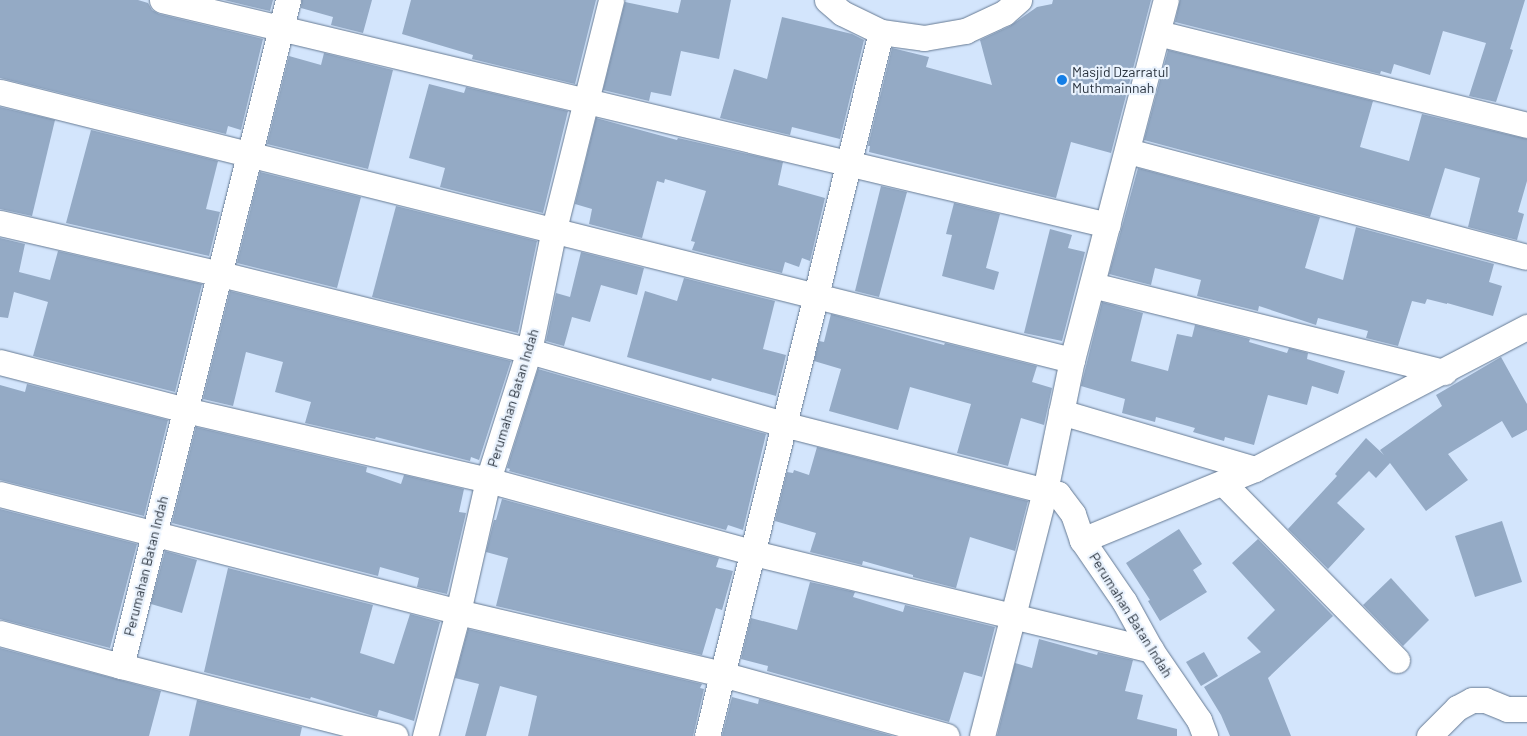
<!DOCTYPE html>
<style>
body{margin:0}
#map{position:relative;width:1527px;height:736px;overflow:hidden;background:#d3e5fc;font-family:Barlow,sans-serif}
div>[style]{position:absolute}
.building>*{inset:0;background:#94aac5}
.roads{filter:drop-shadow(0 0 1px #667a93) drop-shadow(0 0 1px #667a93)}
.minor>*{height:25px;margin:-12.5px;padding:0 12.5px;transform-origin:12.5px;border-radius:12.5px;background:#fff}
.dots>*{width:14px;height:14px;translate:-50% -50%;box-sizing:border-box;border:2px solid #e9f2fd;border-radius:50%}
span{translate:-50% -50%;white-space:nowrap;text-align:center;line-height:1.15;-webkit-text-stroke:4.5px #e9f2fd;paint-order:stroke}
.poi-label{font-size:14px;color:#2a333e}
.left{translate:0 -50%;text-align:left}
.street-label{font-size:14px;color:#2a333e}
</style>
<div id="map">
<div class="building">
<div style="clip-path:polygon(0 0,138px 0,148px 3px,152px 10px,159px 14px,263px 39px,241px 130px,228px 126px,226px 134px,0 78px)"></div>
<div style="clip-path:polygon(224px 0,273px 0,270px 11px)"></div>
<div style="clip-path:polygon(302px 0,372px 0,363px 33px,331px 25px,333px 17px,301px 8px)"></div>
<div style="clip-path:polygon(411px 0,596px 0,575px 84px,472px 59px,473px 55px,402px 34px)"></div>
<div style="clip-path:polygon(681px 0,731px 0,719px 59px,681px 51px,671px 96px,651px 92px,649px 101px,603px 90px,625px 2px,678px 13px)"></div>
<div style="clip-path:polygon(1053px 0,1151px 0,1111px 153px,1071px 142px,1056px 198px,869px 152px,870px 146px,868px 146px,892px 48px,929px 57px,926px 67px,992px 85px,980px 40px,1010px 26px,1037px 7px,1052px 4px)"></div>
<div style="clip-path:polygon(1180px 0,1525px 0,1510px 49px,1513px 50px,1496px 102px,1469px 96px,1486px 43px,1443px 31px,1430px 75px,1394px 64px,1391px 74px,1381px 71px,1380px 74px,1175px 22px)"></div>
<div style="clip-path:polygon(782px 17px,852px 34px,864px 40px,840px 139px,792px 127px,790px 135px,720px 118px,734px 69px,767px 79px)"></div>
<div style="clip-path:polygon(1168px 50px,1373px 101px,1360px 147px,1409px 161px,1422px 114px,1527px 139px,1527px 181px,1518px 212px,1524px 214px,1517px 240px,1468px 227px,1480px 178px,1445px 168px,1430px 217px,1144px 140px)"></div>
<div style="clip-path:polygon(324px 53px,393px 70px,368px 169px,267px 144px,289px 56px,321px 65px)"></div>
<div style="clip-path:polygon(429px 84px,464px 93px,466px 87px,568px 111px,543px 213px,440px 187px,445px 168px,409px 158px)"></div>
<div style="clip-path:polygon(0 107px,55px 120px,32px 216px,0 209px)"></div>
<div style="clip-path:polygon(596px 118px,677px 140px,678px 138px,783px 162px,778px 185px,825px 198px,810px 261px,802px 258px,799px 267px,785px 262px,782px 273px,692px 250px,695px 242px,691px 241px,706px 191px,665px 179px,664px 183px,657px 181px,642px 238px,589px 224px,592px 209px,575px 204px)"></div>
<div style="clip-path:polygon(91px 130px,218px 161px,206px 209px,220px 212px,209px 256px,66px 223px)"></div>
<div style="clip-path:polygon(1138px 168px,1320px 217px,1305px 268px,1343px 280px,1356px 227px,1494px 264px,1489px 282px,1502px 286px,1493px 316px,1447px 303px,1447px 304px,1427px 299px,1425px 304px,1412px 301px,1398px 346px,1366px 338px,1368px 331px,1318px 318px,1316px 325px,1259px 306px,1258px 311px,1197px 296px,1201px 280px,1155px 268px,1151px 285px,1109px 274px)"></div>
<div style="clip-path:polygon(260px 172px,361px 197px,337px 288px,237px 263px)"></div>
<div style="clip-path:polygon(881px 186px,907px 192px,879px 297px,855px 291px)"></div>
<div style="clip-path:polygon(954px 203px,1000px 214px,986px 268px,999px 272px,994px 290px,942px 276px,952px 235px,946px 234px)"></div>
<div style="clip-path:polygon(396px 206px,537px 241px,518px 333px,372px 297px)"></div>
<div style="clip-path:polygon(1050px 229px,1072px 235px,1068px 248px,1085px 252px,1062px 341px,1024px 333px)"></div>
<div style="clip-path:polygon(0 238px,25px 244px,19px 272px,50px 280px,58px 251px,202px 284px,175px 392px,33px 356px,48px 302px,14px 292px,8px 318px,0 317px)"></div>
<div style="clip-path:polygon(581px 252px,644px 268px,637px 295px,601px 285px,590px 322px,572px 317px,564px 346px,546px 341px,556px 293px,570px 297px)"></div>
<div style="clip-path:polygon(684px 278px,775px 301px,763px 349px,786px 355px,776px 396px,712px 378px,711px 381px,627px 357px,645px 291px,677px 301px)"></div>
<div style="clip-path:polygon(230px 291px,511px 361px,479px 460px,471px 457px,470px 461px,376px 437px,375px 439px,305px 423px,311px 402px,275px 392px,283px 362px,246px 352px,233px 406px,203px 399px)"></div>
<div style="clip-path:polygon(1102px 302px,1143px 313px,1131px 361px,1168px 371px,1177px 334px,1192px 337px,1195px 325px,1250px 339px,1249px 342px,1287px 353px,1289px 348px,1308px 353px,1307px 359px,1345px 371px,1338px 394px,1312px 386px,1307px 405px,1268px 395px,1254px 445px,1225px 437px,1224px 441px,1193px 432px,1195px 428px,1156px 417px,1155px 422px,1122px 413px,1125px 399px,1081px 386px)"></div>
<div style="clip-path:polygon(831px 314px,944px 345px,945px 343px,1037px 366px,1032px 382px,1052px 388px,1044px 425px,1021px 418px,1008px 466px,957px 453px,971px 404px,910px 387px,898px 430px,829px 411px,841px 369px,814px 361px,819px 341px,824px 342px)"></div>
<div style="clip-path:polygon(1501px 357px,1527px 404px,1527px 430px,1512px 438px,1502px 421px,1448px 454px,1468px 480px,1426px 511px,1390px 463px,1376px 478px,1369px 471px,1337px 503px,1365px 529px,1328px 569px,1288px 529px,1337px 476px,1335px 474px,1366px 438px,1384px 455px,1380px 450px,1442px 406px,1436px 395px)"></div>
<div style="clip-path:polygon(538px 369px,766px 434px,743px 530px,728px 525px,726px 530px,509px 471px,510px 469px,507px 468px)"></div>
<div style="clip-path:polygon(27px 384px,168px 420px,144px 516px,0 480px,0 385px,25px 392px)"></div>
<div style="clip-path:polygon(196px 427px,367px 467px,366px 472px,401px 484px,404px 475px,464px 489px,459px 512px,466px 513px,447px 594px,417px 587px,419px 578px,380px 567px,378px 576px,172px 523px)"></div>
<div style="clip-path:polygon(817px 447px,1028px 501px,1015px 551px,970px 537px,956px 588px,913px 577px,913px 575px,863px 561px,862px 565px,810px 552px,816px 533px,775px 521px,787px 472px,793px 473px,794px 470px,809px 475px)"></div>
<div style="clip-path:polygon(502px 499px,719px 558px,716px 567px,733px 571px,722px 610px,716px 608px,702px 655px,496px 606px,508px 558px,486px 552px,494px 520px,496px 520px)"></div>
<div style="clip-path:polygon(0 509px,137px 544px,110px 648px,0 619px)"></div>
<div style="clip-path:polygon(1502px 521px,1522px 582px,1475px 597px,1455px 536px)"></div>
<div style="clip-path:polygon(1179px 529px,1202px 564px,1193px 570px,1207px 592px,1160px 621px,1148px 601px,1150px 600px,1126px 563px)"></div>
<div style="clip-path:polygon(1258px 539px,1333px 616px,1268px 678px,1291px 736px,1230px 736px,1221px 715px,1204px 687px,1261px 652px,1247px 638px,1275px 610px,1232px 563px)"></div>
<div style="clip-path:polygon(165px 551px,197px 560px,182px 613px,151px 604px)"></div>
<div style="clip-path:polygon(228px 568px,373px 605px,360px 653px,394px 664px,410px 614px,440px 622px,414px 721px,379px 710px,377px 717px,311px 697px,310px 699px,204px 672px)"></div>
<div style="clip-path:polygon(1391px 578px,1429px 620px,1403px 646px,1363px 605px)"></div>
<div style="clip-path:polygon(810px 582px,855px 592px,853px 597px,903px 612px,905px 605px,995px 627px,982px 677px,964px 672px,949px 722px,767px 671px,768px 666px,741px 659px,751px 618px,797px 630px)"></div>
<div style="clip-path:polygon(468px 629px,702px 684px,700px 688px,704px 689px,693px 736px,528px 736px,537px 696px,500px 686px,486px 736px,465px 736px,479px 684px,455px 678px)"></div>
<div style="clip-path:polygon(1039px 639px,1097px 655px,1098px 652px,1133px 660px,1125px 691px,1143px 695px,1137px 719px,1177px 729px,1177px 736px,997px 736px,1015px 663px,1032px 668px)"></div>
<div style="clip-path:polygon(0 648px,161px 691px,149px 736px,0 736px)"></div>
<div style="clip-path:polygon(1204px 652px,1218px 676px,1201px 686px,1186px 662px)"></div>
<div style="clip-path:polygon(732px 697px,758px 704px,759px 699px,893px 736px,722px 736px)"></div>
<div style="clip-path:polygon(197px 700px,302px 727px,300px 736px,189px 736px)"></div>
</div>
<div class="roads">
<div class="minor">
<div style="left:162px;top:0;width:972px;rotate:13.38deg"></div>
<div style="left:827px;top:0;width:20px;rotate:41deg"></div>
<div style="left:842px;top:13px;width:43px;rotate:26deg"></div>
<div style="left:881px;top:32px;width:43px;rotate:7.9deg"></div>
<div style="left:924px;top:38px;width:42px;rotate:-9.7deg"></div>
<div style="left:965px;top:31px;width:43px;rotate:-24.8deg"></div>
<div style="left:1004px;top:13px;width:20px;rotate:-41deg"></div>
<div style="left:1158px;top:33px;width:380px;rotate:14deg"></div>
<div style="left:0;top:92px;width:1105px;rotate:14.04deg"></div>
<div style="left:1128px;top:151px;width:411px;rotate:14.9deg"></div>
<div style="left:0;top:223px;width:227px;rotate:13deg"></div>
<div style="left:221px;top:274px;width:317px;rotate:14deg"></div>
<div style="left:529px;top:351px;width:264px;rotate:16deg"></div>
<div style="left:783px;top:424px;width:284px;rotate:14.3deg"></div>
<div style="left:1058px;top:494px;width:25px;rotate:53deg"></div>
<div style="left:1073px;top:514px;width:28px;rotate:71deg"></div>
<div style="left:1082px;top:540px;width:74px;rotate:55.5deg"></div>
<div style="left:1124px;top:601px;width:56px;rotate:61.1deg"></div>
<div style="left:1151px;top:650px;width:85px;rotate:55.6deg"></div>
<div style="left:1199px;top:720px;width:17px;rotate:69deg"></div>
<div style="left:1092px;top:285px;width:363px;rotate:13.9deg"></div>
<div style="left:0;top:362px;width:191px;rotate:14.5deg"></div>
<div style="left:185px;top:410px;width:311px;rotate:13deg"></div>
<div style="left:488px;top:480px;width:276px;rotate:15.3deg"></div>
<div style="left:754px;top:553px;width:409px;rotate:13.7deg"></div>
<div style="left:1061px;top:412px;width:202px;rotate:16.4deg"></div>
<div style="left:1224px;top:484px;width:247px;rotate:45.5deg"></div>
<div style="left:0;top:494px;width:473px;rotate:14.4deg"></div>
<div style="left:458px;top:612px;width:271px;rotate:13.2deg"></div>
<div style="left:722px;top:674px;width:233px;rotate:15.4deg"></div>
<div style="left:1082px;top:540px;width:187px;rotate:-22.3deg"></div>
<div style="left:1255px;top:469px;width:307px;rotate:-27.6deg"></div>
<div style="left:0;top:633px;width:125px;rotate:15.3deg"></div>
<div style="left:121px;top:666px;width:283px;rotate:14.3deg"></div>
<div style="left:121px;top:666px;width:687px;rotate:-75.92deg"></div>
<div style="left:425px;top:736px;width:128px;rotate:-75.1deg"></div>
<div style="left:458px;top:612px;width:135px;rotate:-77.2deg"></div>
<div style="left:488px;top:480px;width:135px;rotate:-72.4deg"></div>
<div style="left:529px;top:351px;width:125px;rotate:-78.4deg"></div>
<div style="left:554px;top:229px;width:236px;rotate:-76deg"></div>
<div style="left:707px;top:736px;width:725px;rotate:-76.12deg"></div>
<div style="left:982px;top:736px;width:253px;rotate:-75.6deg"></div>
<div style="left:1045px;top:491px;width:134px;rotate:-78.4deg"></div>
<div style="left:1072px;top:360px;width:372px;rotate:-75.4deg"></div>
<div style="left:1429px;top:736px;width:40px;rotate:-45deg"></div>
<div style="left:1457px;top:708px;width:17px;rotate:-28deg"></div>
<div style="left:1472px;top:700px;width:13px"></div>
<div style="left:1485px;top:700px;width:24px;rotate:22deg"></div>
<div style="left:1507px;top:709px;width:20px"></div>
</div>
</div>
<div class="dots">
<div style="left:1062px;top:80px;background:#147ee6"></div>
</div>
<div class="poi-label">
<span class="left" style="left:1072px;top:80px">Masjid Dzarratul<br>Muthmainnah</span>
</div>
<div class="street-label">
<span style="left:513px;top:398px;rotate:-73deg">Perumahan Batan Indah</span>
<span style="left:146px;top:566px;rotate:-76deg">Perumahan Batan Indah</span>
<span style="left:1131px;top:615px;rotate:58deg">Perumahan Batan Indah</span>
</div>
</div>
